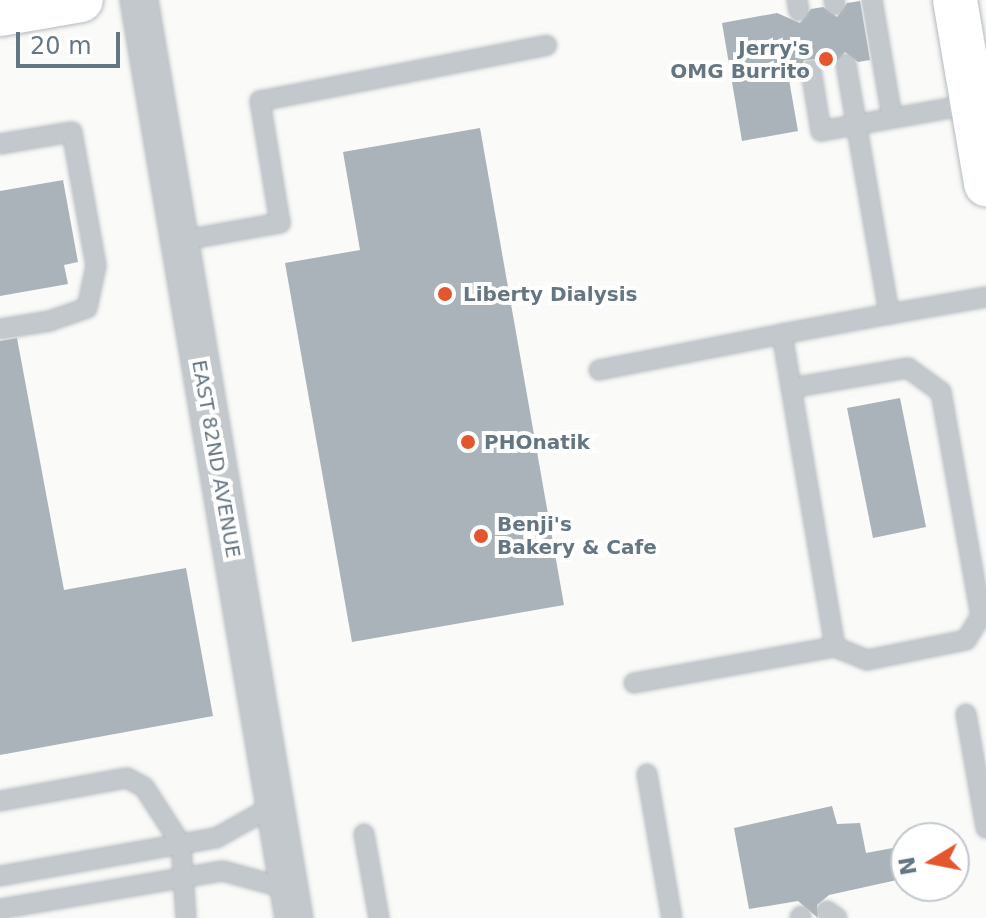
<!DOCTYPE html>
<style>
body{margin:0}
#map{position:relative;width:986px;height:918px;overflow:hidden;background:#fafaf8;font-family:"DejaVu Sans",sans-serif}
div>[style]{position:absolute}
.building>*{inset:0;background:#aab3b9}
.roads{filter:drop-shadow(0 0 2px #b3babf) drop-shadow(0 0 2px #b3babf)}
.service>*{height:18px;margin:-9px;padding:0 9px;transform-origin:9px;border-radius:9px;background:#c3c8cc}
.minor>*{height:36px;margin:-18px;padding:0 18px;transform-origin:18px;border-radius:18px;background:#c3c8cc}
.secondary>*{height:44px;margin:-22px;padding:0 22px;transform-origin:22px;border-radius:22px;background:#fff}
.dots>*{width:22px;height:22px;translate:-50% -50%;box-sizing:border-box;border:4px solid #fff;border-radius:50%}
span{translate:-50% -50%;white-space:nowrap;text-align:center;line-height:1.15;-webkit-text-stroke:8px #fff;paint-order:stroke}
.poi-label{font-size:20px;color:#657683;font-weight:700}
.right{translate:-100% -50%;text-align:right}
.left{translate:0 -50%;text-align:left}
.street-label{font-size:20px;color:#657683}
.north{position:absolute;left:890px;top:822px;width:80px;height:80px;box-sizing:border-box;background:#fff;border:2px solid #c1c8cd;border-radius:50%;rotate:260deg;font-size:22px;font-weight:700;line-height:32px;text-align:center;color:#657683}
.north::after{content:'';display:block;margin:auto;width:28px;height:36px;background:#e4572e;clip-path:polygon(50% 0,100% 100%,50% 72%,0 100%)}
.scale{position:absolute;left:16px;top:32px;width:104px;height:36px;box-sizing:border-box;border:4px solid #657683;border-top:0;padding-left:10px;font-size:24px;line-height:28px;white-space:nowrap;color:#657683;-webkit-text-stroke:6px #fff;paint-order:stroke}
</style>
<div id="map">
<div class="building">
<div style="clip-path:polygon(860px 1px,870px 60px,858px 62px,845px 52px,834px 66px,823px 68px,816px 59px,804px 60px,799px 72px,788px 74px,798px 131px,742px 141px,722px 23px,777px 13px,800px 23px,811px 9px,823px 7px,837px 17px,847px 3px)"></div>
<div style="clip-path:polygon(480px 128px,564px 605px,352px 642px,285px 263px,360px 250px,343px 152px)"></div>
<div style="clip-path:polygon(63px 180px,78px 262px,64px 265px,68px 284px,0 296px,0 191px)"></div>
<div style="clip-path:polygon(17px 338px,64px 590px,186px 568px,213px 716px,0 755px,0 341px)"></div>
<div style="clip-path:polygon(900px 398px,926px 527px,873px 538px,847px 408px)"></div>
<div style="clip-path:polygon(832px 806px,837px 824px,860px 823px,866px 853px,893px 848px,897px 880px,829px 895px,817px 905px,818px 918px,798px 901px,749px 909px,734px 828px)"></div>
</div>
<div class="roads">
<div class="service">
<div style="left:797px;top:0;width:11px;rotate:80deg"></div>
<div style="left:834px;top:0;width:5px;rotate:79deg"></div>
<div style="left:872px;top:0;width:119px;rotate:80.3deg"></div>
<div style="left:846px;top:64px;width:254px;rotate:80.2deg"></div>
<div style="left:889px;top:314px;width:98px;rotate:-9.9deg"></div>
<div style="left:811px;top:70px;width:62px;rotate:80.7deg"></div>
<div style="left:821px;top:131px;width:154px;rotate:-10.1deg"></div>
<div style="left:0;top:144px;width:73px;rotate:-9.5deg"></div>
<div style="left:72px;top:132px;width:136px;rotate:79.8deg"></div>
<div style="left:96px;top:266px;width:43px;rotate:102.1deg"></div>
<div style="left:87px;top:308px;width:39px;rotate:161deg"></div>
<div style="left:50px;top:321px;width:51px;rotate:170.9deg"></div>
<div style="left:179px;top:241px;width:103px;rotate:-10.1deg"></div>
<div style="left:280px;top:223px;width:124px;rotate:-99.3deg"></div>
<div style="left:260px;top:101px;width:292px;rotate:-11deg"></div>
<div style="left:599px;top:370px;width:187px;rotate:-11.1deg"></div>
<div style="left:791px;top:388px;width:119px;rotate:-9.7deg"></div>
<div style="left:908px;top:368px;width:41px;rotate:36deg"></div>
<div style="left:941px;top:392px;width:228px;rotate:79.9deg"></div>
<div style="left:981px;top:616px;width:28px;rotate:122deg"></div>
<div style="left:966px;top:640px;width:101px;rotate:168.6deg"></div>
<div style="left:867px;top:660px;width:35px;rotate:-158deg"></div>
<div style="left:634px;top:683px;width:204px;rotate:-10.2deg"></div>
<div style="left:835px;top:647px;width:317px;rotate:-99.6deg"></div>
<div style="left:782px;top:334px;width:109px;rotate:-10.6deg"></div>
<div style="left:966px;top:714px;width:116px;rotate:80deg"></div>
<div style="left:647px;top:774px;width:146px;rotate:80.2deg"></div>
<div style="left:0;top:801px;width:129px;rotate:-10.3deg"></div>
<div style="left:127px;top:778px;width:19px;rotate:28deg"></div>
<div style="left:144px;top:787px;width:68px;rotate:57deg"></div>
<div style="left:181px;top:844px;width:74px;rotate:86.1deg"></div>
<div style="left:364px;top:834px;width:85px;rotate:79.9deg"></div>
<div style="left:0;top:876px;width:219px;rotate:-10deg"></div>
<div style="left:216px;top:838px;width:68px;rotate:-29.2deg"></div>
<div style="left:0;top:909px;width:226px;rotate:-9.7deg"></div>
<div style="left:223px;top:871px;width:68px;rotate:15.3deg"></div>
<div style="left:827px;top:911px;width:12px;rotate:35deg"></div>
<div style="left:800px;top:918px;width:2px;rotate:-63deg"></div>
</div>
<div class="minor">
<div style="left:139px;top:0;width:931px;rotate:80.42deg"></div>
</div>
<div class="secondary">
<div style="left:955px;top:0;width:187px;rotate:80.4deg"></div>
<div style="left:0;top:14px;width:82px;rotate:-9.8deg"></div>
</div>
</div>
<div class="dots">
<div style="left:826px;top:59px;background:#e4572e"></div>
<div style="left:445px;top:294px;background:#e4572e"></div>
<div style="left:468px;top:442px;background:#e4572e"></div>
<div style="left:481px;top:536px;background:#e4572e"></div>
</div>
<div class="poi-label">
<span class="right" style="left:810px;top:60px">Jerry's<br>OMG Burrito</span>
<span class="left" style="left:463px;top:294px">Liberty Dialysis</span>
<span class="left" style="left:484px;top:442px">PHOnatik</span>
<span class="left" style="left:497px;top:536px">Benji's<br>Bakery &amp; Cafe</span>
</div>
<div class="street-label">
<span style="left:216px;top:459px;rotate:80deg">EAST 82ND AVENUE</span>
</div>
<div class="north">N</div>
<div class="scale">20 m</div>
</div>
